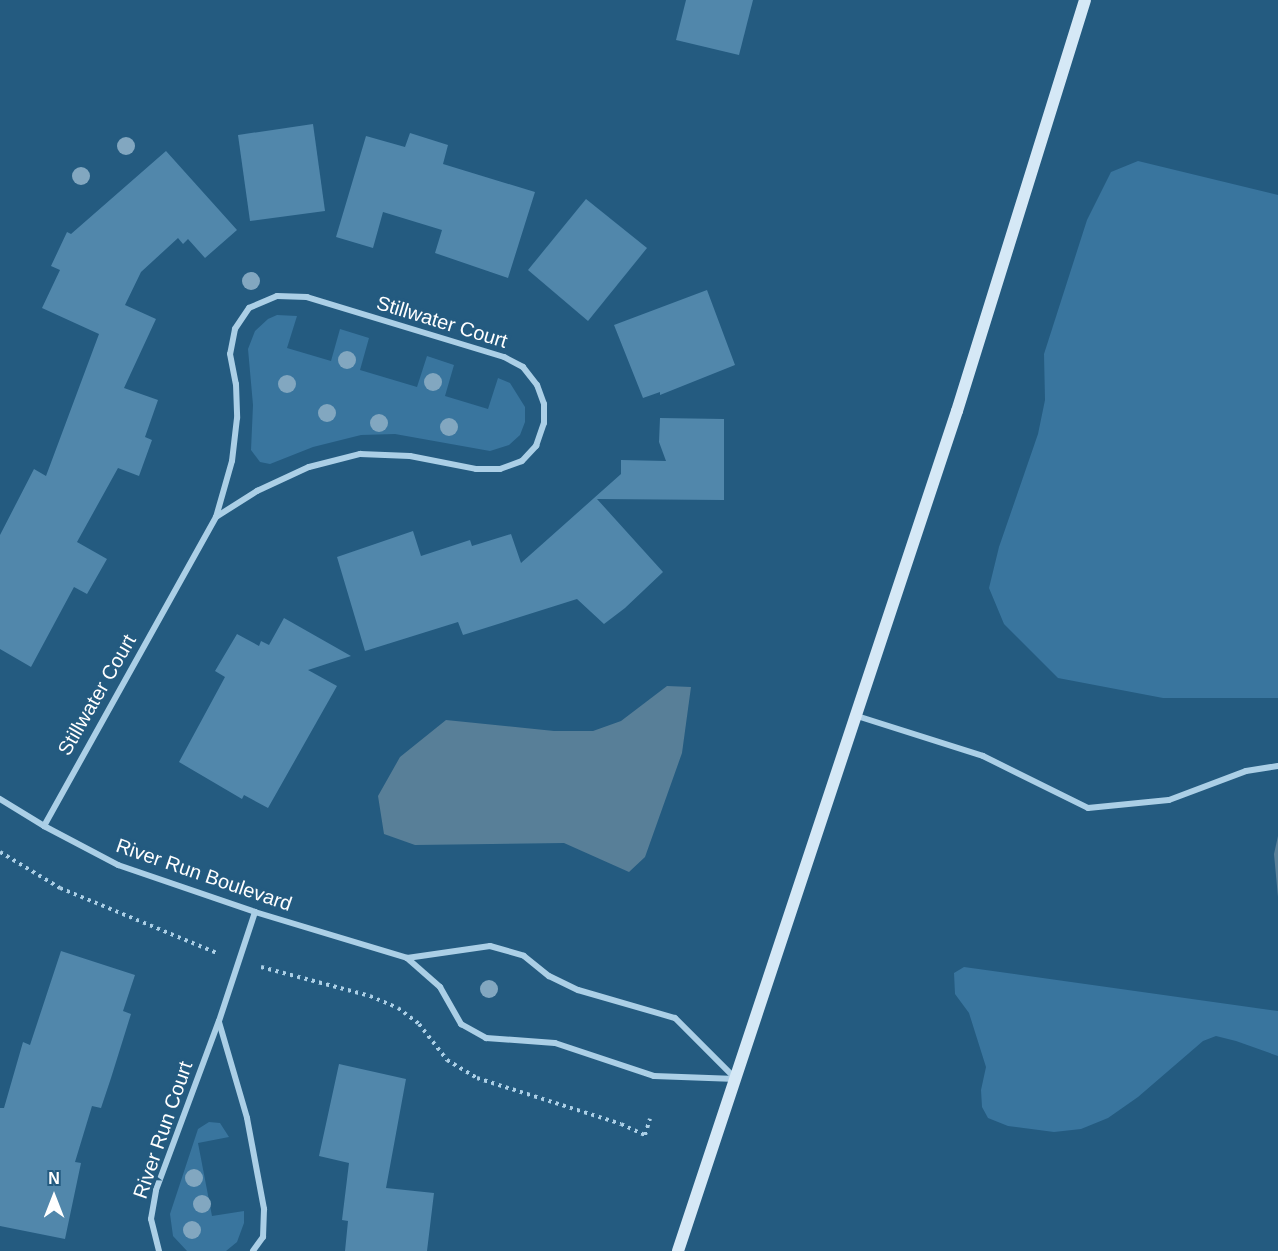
<!DOCTYPE html>
<style>
body{margin:0}
#map{position:relative;width:1278px;height:1251px;overflow:hidden;background:#245b80;font-family:Helvetica,sans-serif}
div>[style]{position:absolute}
.green>*{inset:0;background:#39759e}
.water>*{inset:0;background:#587f98}
.building>*{inset:0;background:#5187ab}
.path>*{height:4px;margin-top:-2px;transform-origin:0;background:repeating-linear-gradient(90deg,#abcfe6 0 3px,transparent 0 7.5px)}
.street>*{height:6px;margin:-3px;padding:0 3px;transform-origin:3px;border-radius:3px;background:#abcfe6}
.secondary>*{height:12px;margin:-6px;padding:0 6px;transform-origin:6px;border-radius:6px;background:#d5e8f6}
.trees>*{width:18px;height:18px;margin:-9px;border-radius:50%;background:#82a7c0}
span{translate:-50% -50%;white-space:nowrap;text-align:center;line-height:1.15;-webkit-text-stroke:6px #245b80;paint-order:stroke}
.street-label{font-size:20px;color:#fff}
.north{position:absolute;left:24px;top:1167px;width:60px;height:60px;-webkit-text-stroke:4px #245b80;paint-order:stroke;rotate:0deg;font-size:16px;font-weight:700;line-height:24px;text-align:center;color:#fff}
.north::after{content:'';display:block;margin:auto;width:21px;height:27px;background:#fff;clip-path:polygon(50% 0,100% 100%,50% 72%,0 100%)}
</style>
<div id="map">
<div class="green">
<div style="clip-path:polygon(1138px 161px,1278px 195px,1278px 698px,1163px 698px,1058px 678px,1004px 624px,989px 588px,999px 547px,1038px 434px,1045px 400px,1044px 354px,1087px 220px,1111px 172px)"></div>
<div style="clip-path:polygon(277px 315px,297px 316px,287px 348px,331px 361px,340px 329px,369px 338px,360px 370px,417px 387px,427px 356px,454px 365px,445px 396px,488px 409px,498px 378px,510px 383px,525px 407px,525px 422px,520px 435px,509px 445px,490px 451px,395px 434px,361px 435px,313px 447px,270px 464px,260px 462px,251px 450px,253px 405px,248px 349px,255px 331px,268px 319px)"></div>
<div style="clip-path:polygon(964px 967px,1278px 1011px,1278px 1056px,1236px 1041px,1216px 1036px,1203px 1041px,1138px 1097px,1108px 1118px,1081px 1129px,1054px 1132px,1008px 1126px,988px 1118px,982px 1107px,981px 1090px,986px 1067px,969px 1013px,955px 994px,954px 973px)"></div>
<div style="clip-path:polygon(209px 1122px,220px 1123px,229px 1137px,198px 1143px,212px 1216px,244px 1211px,244px 1223px,237px 1242px,226px 1251px,187px 1251px,173px 1236px,170px 1214px,198px 1129px)"></div>
</div>
<div class="water">
<div style="clip-path:polygon(667px 686px,691px 687px,682px 753px,645px 857px,629px 872px,564px 843px,415px 845px,384px 834px,378px 796px,400px 757px,446px 720px,554px 731px,593px 731px,621px 721px)"></div>
<div style="clip-path:polygon(1278px 836px,1278px 897px,1274px 854px)"></div>
</div>
<div class="building">
<div style="clip-path:polygon(686px 0,753px 0,739px 55px,676px 40px)"></div>
<div style="clip-path:polygon(313px 124px,325px 211px,250px 221px,238px 135px)"></div>
<div style="clip-path:polygon(410px 133px,448px 145px,443px 164px,535px 192px,508px 278px,435px 253px,442px 230px,383px 212px,373px 248px,336px 237px,366px 136px,405px 147px)"></div>
<div style="clip-path:polygon(166px 151px,237px 230px,205px 258px,188px 239px,183px 244px,178px 238px,141px 272px,125px 305px,156px 319px,124px 388px,158px 400px,145px 437px,152px 440px,139px 476px,118px 468px,77px 542px,107px 559px,87px 594px,74px 587px,31px 667px,0 649px,0 535px,34px 469px,46px 476px,99px 334px,42px 308px,60px 270px,51px 266px,67px 232px,71px 234px)"></div>
<div style="clip-path:polygon(586px 199px,647px 248px,588px 321px,528px 270px)"></div>
<div style="clip-path:polygon(707px 290px,735px 365px,660px 395px,660px 392px,643px 398px,614px 325px)"></div>
<div style="clip-path:polygon(660px 418px,724px 419px,724px 500px,597px 499px,663px 572px,625px 608px,604px 624px,577px 599px,463px 635px,458px 622px,365px 651px,337px 557px,413px 531px,421px 556px,470px 540px,472px 546px,511px 534px,521px 563px,621px 474px,621px 460px,666px 461px,659px 442px)"></div>
<div style="clip-path:polygon(284px 618px,351px 656px,308px 670px,337px 686px,268px 808px,244px 795px,242px 799px,179px 762px,225px 677px,215px 671px,237px 634px,259px 646px,261px 641px,269px 645px)"></div>
<div style="clip-path:polygon(61px 951px,135px 975px,123px 1011px,131px 1014px,111px 1078px,101px 1108px,92px 1106px,75px 1162px,81px 1163px,65px 1239px,0 1226px,0 1108px,4px 1108px,23px 1042px,30px 1045px)"></div>
<div style="clip-path:polygon(339px 1064px,406px 1079px,386px 1188px,434px 1193px,427px 1251px,345px 1251px,348px 1221px,342px 1220px,349px 1163px,319px 1156px)"></div>
</div>
<div class="path">
<div style="left:0;top:852px;width:70px;rotate:31deg"></div>
<div style="left:60px;top:888px;width:172px;rotate:22.5deg"></div>
<div style="left:261px;top:967px;width:113px;rotate:14.9deg"></div>
<div style="left:370px;top:996px;width:30px;rotate:23deg"></div>
<div style="left:398px;top:1008px;width:26px;rotate:37deg"></div>
<div style="left:419px;top:1024px;width:46px;rotate:52.1deg"></div>
<div style="left:447px;top:1060px;width:35px;rotate:31deg"></div>
<div style="left:477px;top:1078px;width:151px;rotate:17.7deg"></div>
<div style="left:621px;top:1124px;width:26px;rotate:25deg"></div>
<div style="left:645px;top:1135px;width:17px;rotate:-73deg"></div>
</div>
<div class="street">
<div style="left:857px;top:716px;width:132px;rotate:17.6deg"></div>
<div style="left:983px;top:756px;width:117px;rotate:26.3deg"></div>
<div style="left:1088px;top:808px;width:81px;rotate:-5.6deg"></div>
<div style="left:1169px;top:800px;width:82px;rotate:-20.6deg"></div>
<div style="left:1246px;top:771px;width:32px;rotate:-9deg"></div>
<div style="left:0;top:799px;width:52px;rotate:31.5deg"></div>
<div style="left:44px;top:826px;width:84px;rotate:27.8deg"></div>
<div style="left:118px;top:865px;width:145px;rotate:18.9deg"></div>
<div style="left:255px;top:912px;width:159px;rotate:16.8deg"></div>
<div style="left:407px;top:958px;width:44px;rotate:41.3deg"></div>
<div style="left:440px;top:987px;width:43px;rotate:60.4deg"></div>
<div style="left:461px;top:1024px;width:29px;rotate:29deg"></div>
<div style="left:486px;top:1038px;width:69px;rotate:4.1deg"></div>
<div style="left:555px;top:1043px;width:104px;rotate:18.4deg"></div>
<div style="left:654px;top:1076px;width:82px;rotate:2.1deg"></div>
<div style="left:44px;top:826px;width:354px;rotate:-60.9deg"></div>
<div style="left:216px;top:517px;width:49px;rotate:-32.4deg"></div>
<div style="left:257px;top:491px;width:57px;rotate:-24.8deg"></div>
<div style="left:309px;top:467px;width:53px;rotate:-14.3deg"></div>
<div style="left:360px;top:454px;width:50px;rotate:2.3deg"></div>
<div style="left:410px;top:456px;width:67px;rotate:11.1deg"></div>
<div style="left:476px;top:469px;width:24px"></div>
<div style="left:500px;top:469px;width:23px;rotate:-20deg"></div>
<div style="left:522px;top:461px;width:21px;rotate:-47deg"></div>
<div style="left:536px;top:446px;width:24px;rotate:-71deg"></div>
<div style="left:544px;top:423px;width:19px;rotate:-90deg"></div>
<div style="left:544px;top:404px;width:20px;rotate:-110deg"></div>
<div style="left:537px;top:385px;width:23px;rotate:-128deg"></div>
<div style="left:523px;top:367px;width:21px;rotate:-152deg"></div>
<div style="left:504px;top:357px;width:206px;rotate:-163.1deg"></div>
<div style="left:307px;top:297px;width:30px;rotate:-178deg"></div>
<div style="left:277px;top:296px;width:30px;rotate:157deg"></div>
<div style="left:249px;top:308px;width:25px;rotate:124deg"></div>
<div style="left:235px;top:329px;width:25px;rotate:101deg"></div>
<div style="left:230px;top:354px;width:31px;rotate:79deg"></div>
<div style="left:236px;top:384px;width:34px;rotate:88deg"></div>
<div style="left:237px;top:418px;width:43px;rotate:96.6deg"></div>
<div style="left:232px;top:461px;width:58px;rotate:105.9deg"></div>
<div style="left:407px;top:958px;width:84px;rotate:-8.2deg"></div>
<div style="left:490px;top:946px;width:35px;rotate:16deg"></div>
<div style="left:524px;top:956px;width:32px;rotate:39deg"></div>
<div style="left:549px;top:976px;width:32px;rotate:26deg"></div>
<div style="left:578px;top:990px;width:101px;rotate:16.1deg"></div>
<div style="left:675px;top:1018px;width:86px;rotate:45deg"></div>
<div style="left:219px;top:1022px;width:100px;rotate:73.7deg"></div>
<div style="left:247px;top:1118px;width:93px;rotate:79.4deg"></div>
<div style="left:264px;top:1209px;width:28px;rotate:92deg"></div>
<div style="left:263px;top:1237px;width:17px;rotate:126deg"></div>
<div style="left:159px;top:1251px;width:33px;rotate:-104deg"></div>
<div style="left:151px;top:1219px;width:29px;rotate:-80deg"></div>
<div style="left:156px;top:1190px;width:180px;rotate:-69.6deg"></div>
<div style="left:219px;top:1021px;width:115px;rotate:-71.7deg"></div>
</div>
<div class="secondary">
<div style="left:678px;top:1251px;width:885px;rotate:-71.63deg"></div>
<div style="left:957px;top:411px;width:430px;rotate:-72.7deg"></div>
</div>
<div class="trees">
<div style="left:126px;top:146px"></div>
<div style="left:81px;top:176px"></div>
<div style="left:251px;top:281px"></div>
<div style="left:347px;top:360px"></div>
<div style="left:433px;top:382px"></div>
<div style="left:287px;top:384px"></div>
<div style="left:327px;top:413px"></div>
<div style="left:379px;top:423px"></div>
<div style="left:449px;top:427px"></div>
<div style="left:489px;top:989px"></div>
<div style="left:194px;top:1178px"></div>
<div style="left:202px;top:1204px"></div>
<div style="left:192px;top:1230px"></div>
</div>
<div class="street-label">
<span style="left:442px;top:322px;rotate:17deg">Stillwater Court</span>
<span style="left:97px;top:695px;rotate:-60deg">Stillwater Court</span>
<span style="left:204px;top:875px;rotate:19deg">River Run Boulevard</span>
<span style="left:163px;top:1130px;rotate:-71deg">River Run Court</span>
</div>
<div class="north">N</div>
</div>
